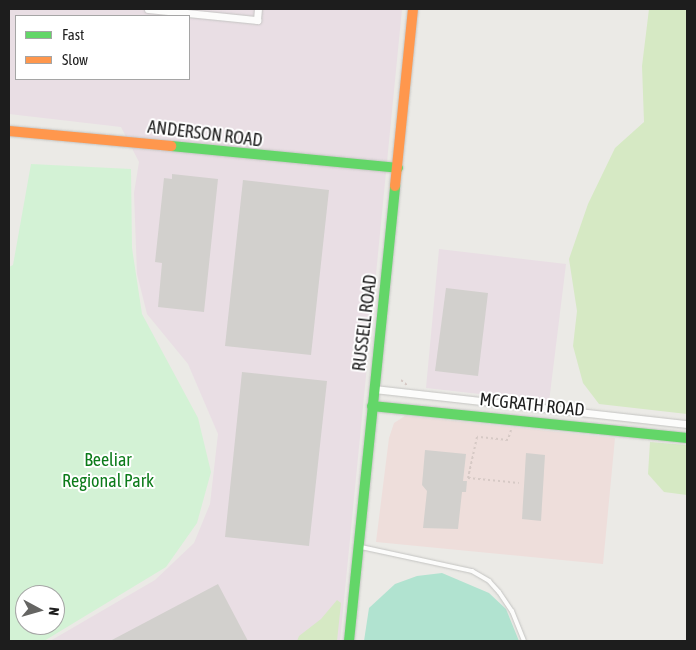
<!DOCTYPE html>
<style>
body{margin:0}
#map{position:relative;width:696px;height:650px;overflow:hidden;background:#ebeae6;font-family:"Asap Condensed",sans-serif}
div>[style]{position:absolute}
.commercial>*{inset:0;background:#eededb}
.industrial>*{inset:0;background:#e9dee4}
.grass>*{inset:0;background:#d6e9c4}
.park>*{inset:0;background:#d3f2d5}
.pitch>*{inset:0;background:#b1e3d0}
.building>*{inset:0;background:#d2d0cd}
.path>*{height:2px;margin-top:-1px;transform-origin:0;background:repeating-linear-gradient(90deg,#d6c9c5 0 2.5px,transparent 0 5px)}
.roads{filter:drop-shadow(0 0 1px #c4c4c2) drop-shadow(0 0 1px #c4c4c2)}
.lane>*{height:4px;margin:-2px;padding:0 2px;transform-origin:2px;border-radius:2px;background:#fcfcfb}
.street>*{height:7px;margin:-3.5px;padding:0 3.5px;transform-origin:3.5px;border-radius:3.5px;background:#fcfcfb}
.fast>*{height:10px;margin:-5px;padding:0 5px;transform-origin:5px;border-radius:5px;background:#63d668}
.slow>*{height:10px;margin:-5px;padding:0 5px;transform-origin:5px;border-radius:5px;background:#ff974d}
span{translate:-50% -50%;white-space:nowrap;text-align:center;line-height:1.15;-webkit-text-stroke:4px #fff;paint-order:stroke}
.street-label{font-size:18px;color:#1d1d1d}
.park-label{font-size:18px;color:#0c7b1a}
.frame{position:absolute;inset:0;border:10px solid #1d1d1d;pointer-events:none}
.legend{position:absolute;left:15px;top:15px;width:175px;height:65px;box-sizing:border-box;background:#fff;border:1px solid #a5a5a5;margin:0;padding:6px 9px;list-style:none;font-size:15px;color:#1d1d1d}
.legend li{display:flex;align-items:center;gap:10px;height:25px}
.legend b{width:25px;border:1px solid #a5a5a5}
.north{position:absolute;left:15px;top:585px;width:50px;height:50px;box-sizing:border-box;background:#fff;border:1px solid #a5a5a5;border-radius:50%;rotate:96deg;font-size:14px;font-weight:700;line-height:20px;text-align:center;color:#1d1d1d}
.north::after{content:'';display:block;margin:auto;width:18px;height:22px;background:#656563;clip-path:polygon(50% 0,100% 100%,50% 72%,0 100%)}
</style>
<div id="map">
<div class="commercial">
<div style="clip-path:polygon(405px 416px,615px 438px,603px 564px,376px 542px,389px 438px,394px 423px)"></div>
</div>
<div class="industrial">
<div style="clip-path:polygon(evenodd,9px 9px,402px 9px,340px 641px,50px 641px,155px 580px,194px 543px,210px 504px,218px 434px,188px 364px,147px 314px,137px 274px,134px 193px,139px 162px,121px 127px,9px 114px,9px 9px,16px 16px,189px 16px,189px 79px,16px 79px,16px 16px)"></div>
<div style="clip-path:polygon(439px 249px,566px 264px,549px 402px,426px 388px)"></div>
</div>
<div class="grass">
<div style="clip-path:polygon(649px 9px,687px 9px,687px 414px,599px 404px,583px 383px,573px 346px,577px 311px,569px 259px,588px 204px,615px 148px,644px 122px,642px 66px)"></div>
<div style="clip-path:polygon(650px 442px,687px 445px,687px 495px,664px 492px,648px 474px)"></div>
<div style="clip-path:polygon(337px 600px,341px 603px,337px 641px,297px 641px,299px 636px,321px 619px)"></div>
</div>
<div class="park">
<div style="clip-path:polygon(evenodd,31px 164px,131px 169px,132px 248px,142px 314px,198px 418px,211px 472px,197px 523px,166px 567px,44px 641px,9px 641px,9px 267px,13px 265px,31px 164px,25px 595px,55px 595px,55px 625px,25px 625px,25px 595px)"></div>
</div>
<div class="pitch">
<div style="clip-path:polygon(442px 573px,489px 593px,506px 609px,519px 641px,364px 641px,369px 608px,395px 584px,417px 576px)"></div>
</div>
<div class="building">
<div style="clip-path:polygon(172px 174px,218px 179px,204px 312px,158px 307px,162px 263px,155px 262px,164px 178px,172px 179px)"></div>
<div style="clip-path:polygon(243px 180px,329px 190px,311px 355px,225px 346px)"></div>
<div style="clip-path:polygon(446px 288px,488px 293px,478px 376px,435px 371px)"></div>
<div style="clip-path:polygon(242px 372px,327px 381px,309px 546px,225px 537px)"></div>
<div style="clip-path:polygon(425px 450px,466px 454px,463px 481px,467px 481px,466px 492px,462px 492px,458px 529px,423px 528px,427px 491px,422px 485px)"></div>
<div style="clip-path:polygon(526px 453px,545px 455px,541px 521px,522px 519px)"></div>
<div style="clip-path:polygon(218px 584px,248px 641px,110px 641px)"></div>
</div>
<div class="path">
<div style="left:401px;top:380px;width:8px;rotate:40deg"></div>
<div style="left:511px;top:430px;width:10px;rotate:107deg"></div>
<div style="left:508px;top:440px;width:31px;rotate:-174deg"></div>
<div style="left:477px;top:437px;width:42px;rotate:102.4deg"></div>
<div style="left:468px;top:478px;width:51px;rotate:5.6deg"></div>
</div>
<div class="roads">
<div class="lane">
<div style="left:361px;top:547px;width:114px;rotate:12.2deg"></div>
<div style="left:472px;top:571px;width:20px;rotate:30deg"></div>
<div style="left:489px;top:581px;width:15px;rotate:48deg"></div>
<div style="left:499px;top:592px;width:23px;rotate:56deg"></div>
<div style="left:512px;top:611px;width:32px;rotate:68deg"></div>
</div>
<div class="street">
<div style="left:148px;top:9px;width:110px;rotate:5.8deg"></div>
<div style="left:257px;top:20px;width:11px;rotate:-85deg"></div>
<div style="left:374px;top:389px;width:315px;rotate:6.4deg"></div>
</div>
<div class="fast">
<div style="left:171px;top:146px;width:228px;rotate:5.5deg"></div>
<div style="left:372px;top:406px;width:317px;rotate:5.8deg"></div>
<div style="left:349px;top:641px;width:457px;rotate:-84.2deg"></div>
</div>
<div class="slow">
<div style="left:9px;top:131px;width:163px;rotate:5.3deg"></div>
<div style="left:395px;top:186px;width:178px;rotate:-84.2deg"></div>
</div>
</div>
<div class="street-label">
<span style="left:205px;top:134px;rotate:7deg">ANDERSON ROAD</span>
<span style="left:365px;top:323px;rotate:-83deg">RUSSELL ROAD</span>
<span style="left:532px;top:405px;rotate:6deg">MCGRATH ROAD</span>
</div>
<div class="park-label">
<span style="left:108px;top:471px">Beeliar<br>Regional Park</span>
</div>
<div class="frame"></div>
<ul class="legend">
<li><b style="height:6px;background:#63d668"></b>Fast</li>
<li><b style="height:6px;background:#ff974d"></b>Slow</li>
</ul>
<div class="north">N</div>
</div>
